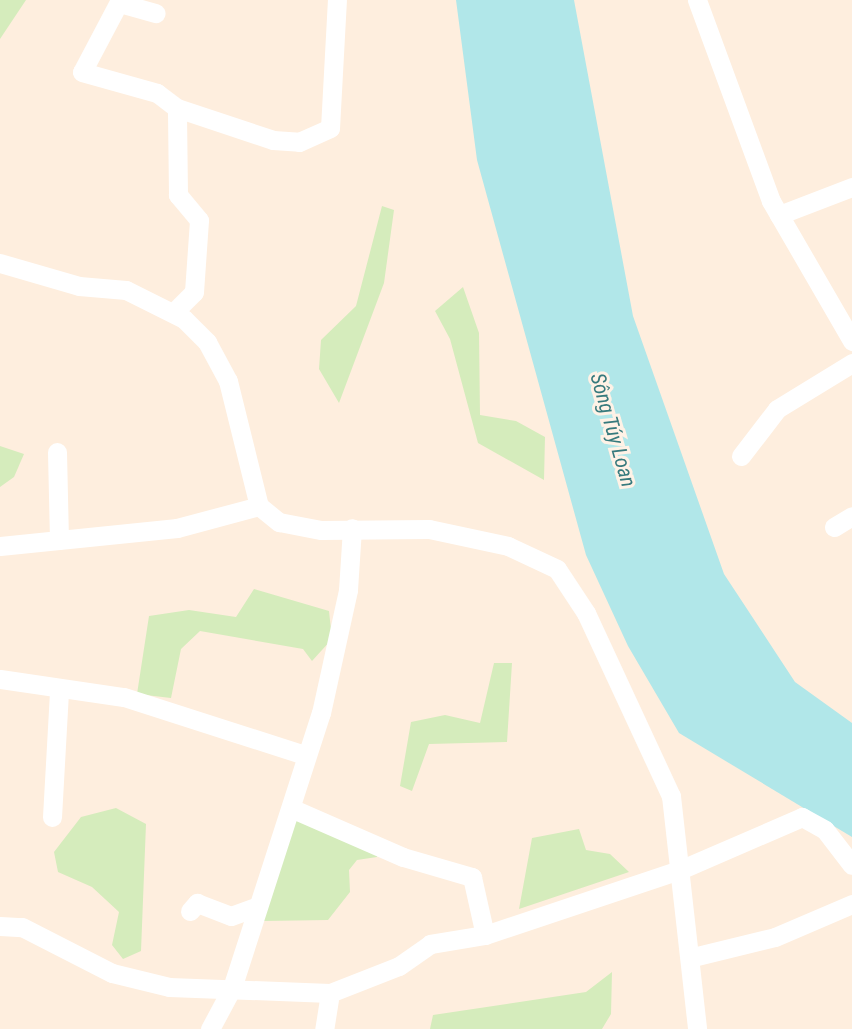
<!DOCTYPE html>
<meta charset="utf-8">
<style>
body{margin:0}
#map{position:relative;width:852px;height:1029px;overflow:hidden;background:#feeede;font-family:"Roboto Condensed",sans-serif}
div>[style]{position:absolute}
.green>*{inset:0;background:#d5ecbc}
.water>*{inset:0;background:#b1e7e9}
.minor>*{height:19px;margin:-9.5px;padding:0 9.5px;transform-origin:9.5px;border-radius:9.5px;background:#fff}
span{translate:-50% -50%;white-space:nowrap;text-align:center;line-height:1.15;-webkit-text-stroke:6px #fff2e6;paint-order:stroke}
.water-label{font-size:21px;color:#377a7d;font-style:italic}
</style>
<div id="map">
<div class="green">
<div style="clip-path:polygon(0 0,26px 0,0 39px)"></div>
<div style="clip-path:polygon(382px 206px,394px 210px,384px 283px,339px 403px,319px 369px,321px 340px,356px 306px)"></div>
<div style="clip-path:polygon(463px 287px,479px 333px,480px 415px,516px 421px,545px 437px,544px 480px,478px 443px,450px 339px,435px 311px)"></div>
<div style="clip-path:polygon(0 446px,24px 454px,14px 477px,0 487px)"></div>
<div style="clip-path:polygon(254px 589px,329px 611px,332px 639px,312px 661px,303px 649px,200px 631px,181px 649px,171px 698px,137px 694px,149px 616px,189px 610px,236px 617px)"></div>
<div style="clip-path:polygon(494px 663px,512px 663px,507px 742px,429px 744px,412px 791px,400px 786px,411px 722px,445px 715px,480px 723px)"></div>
<div style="clip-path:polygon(300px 807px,379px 842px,377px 857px,357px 860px,349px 870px,350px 892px,328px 920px,263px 921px)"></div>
<div style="clip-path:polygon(116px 808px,146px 824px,141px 951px,123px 959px,112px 945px,119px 912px,92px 887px,58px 872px,54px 852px,81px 817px)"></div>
<div style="clip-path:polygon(579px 829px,586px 850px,610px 854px,629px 872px,519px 909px,532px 838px)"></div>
<div style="clip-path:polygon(612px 972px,611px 1014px,602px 1029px,430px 1029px,433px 1015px,586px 992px)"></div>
</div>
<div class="water">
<div style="clip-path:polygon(456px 0,574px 0,633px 316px,724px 574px,795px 682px,852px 723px,852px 837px,679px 733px,628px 646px,586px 555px,477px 160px)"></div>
</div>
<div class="minor">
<div style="left:120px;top:0;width:81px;rotate:117.8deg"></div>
<div style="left:82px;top:72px;width:78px;rotate:15.6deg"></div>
<div style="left:157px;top:93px;width:25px;rotate:37deg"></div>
<div style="left:177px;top:108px;width:101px;rotate:18.4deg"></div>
<div style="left:273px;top:140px;width:26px;rotate:4deg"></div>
<div style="left:299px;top:142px;width:34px;rotate:-24deg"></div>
<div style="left:330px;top:128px;width:128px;rotate:-86.9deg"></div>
<div style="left:697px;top:0;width:214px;rotate:69.8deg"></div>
<div style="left:771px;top:201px;width:162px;rotate:59.9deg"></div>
<div style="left:120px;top:3px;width:37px;rotate:16deg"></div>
<div style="left:779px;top:215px;width:78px;rotate:-21deg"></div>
<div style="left:0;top:263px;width:82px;rotate:16.2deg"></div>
<div style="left:79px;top:286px;width:47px;rotate:4.9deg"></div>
<div style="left:126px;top:290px;width:65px;rotate:26.6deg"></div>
<div style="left:184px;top:319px;width:33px;rotate:45deg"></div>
<div style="left:207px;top:342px;width:44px;rotate:61.7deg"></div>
<div style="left:228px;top:381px;width:129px;rotate:76.1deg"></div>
<div style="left:259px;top:506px;width:26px;rotate:39deg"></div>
<div style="left:279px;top:522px;width:43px;rotate:10.8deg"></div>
<div style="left:321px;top:530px;width:108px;rotate:-0.5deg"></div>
<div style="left:429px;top:529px;width:81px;rotate:12.1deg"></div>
<div style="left:508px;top:546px;width:54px;rotate:25.1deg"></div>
<div style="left:557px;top:569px;width:53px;rotate:56.6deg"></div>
<div style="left:586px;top:613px;width:202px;rotate:65.1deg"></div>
<div style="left:671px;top:796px;width:234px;rotate:83.6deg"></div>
<div style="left:174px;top:312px;width:28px;rotate:-45deg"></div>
<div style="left:194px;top:292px;width:72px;rotate:-86deg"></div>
<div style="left:199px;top:220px;width:33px;rotate:-130deg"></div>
<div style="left:178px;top:195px;width:87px;rotate:-90.7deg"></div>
<div style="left:57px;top:452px;width:88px;rotate:88.7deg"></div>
<div style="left:741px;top:456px;width:59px;rotate:-52.5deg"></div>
<div style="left:777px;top:409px;width:88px;rotate:-31.5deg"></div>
<div style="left:834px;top:527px;width:21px;rotate:-31deg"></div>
<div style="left:0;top:546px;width:178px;rotate:-5.8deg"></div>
<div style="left:177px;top:528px;width:85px;rotate:-15deg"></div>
<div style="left:0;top:679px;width:125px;rotate:8.3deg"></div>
<div style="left:124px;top:697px;width:190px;rotate:17.8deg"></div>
<div style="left:293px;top:809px;width:120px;rotate:23.6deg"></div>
<div style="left:403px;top:857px;width:72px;rotate:16.2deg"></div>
<div style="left:472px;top:877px;width:59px;rotate:77.4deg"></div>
<div style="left:485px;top:935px;width:208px;rotate:-18.5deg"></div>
<div style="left:682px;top:869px;width:131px;rotate:-23.4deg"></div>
<div style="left:802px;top:817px;width:26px;rotate:29deg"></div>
<div style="left:825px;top:830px;width:44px;rotate:52.4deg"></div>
<div style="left:52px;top:817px;width:126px;rotate:-86.8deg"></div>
<div style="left:190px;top:911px;width:11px;rotate:-49deg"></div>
<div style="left:197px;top:903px;width:36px;rotate:21deg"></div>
<div style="left:231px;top:916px;width:27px;rotate:-20deg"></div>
<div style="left:0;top:926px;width:22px;rotate:3deg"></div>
<div style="left:22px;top:927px;width:101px;rotate:27.1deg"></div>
<div style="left:112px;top:973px;width:59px;rotate:13.8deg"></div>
<div style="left:169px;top:987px;width:161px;rotate:2.1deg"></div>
<div style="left:330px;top:993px;width:36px;rotate:99deg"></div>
<div style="left:693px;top:957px;width:84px;rotate:-13.7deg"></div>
<div style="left:775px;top:937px;width:84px;rotate:-23.2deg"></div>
<div style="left:330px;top:993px;width:74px;rotate:-21.4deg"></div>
<div style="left:399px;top:966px;width:38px;rotate:-35deg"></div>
<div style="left:430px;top:944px;width:56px;rotate:-9.3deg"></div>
<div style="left:210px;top:1029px;width:47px;rotate:-61.8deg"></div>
<div style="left:232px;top:988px;width:289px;rotate:-72.1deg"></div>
<div style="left:321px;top:713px;width:126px;rotate:-77.6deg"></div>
<div style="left:348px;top:590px;width:62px;rotate:-86.3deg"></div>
</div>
<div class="water-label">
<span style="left:613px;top:430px;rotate:74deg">Sông Túy Loan</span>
</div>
</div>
